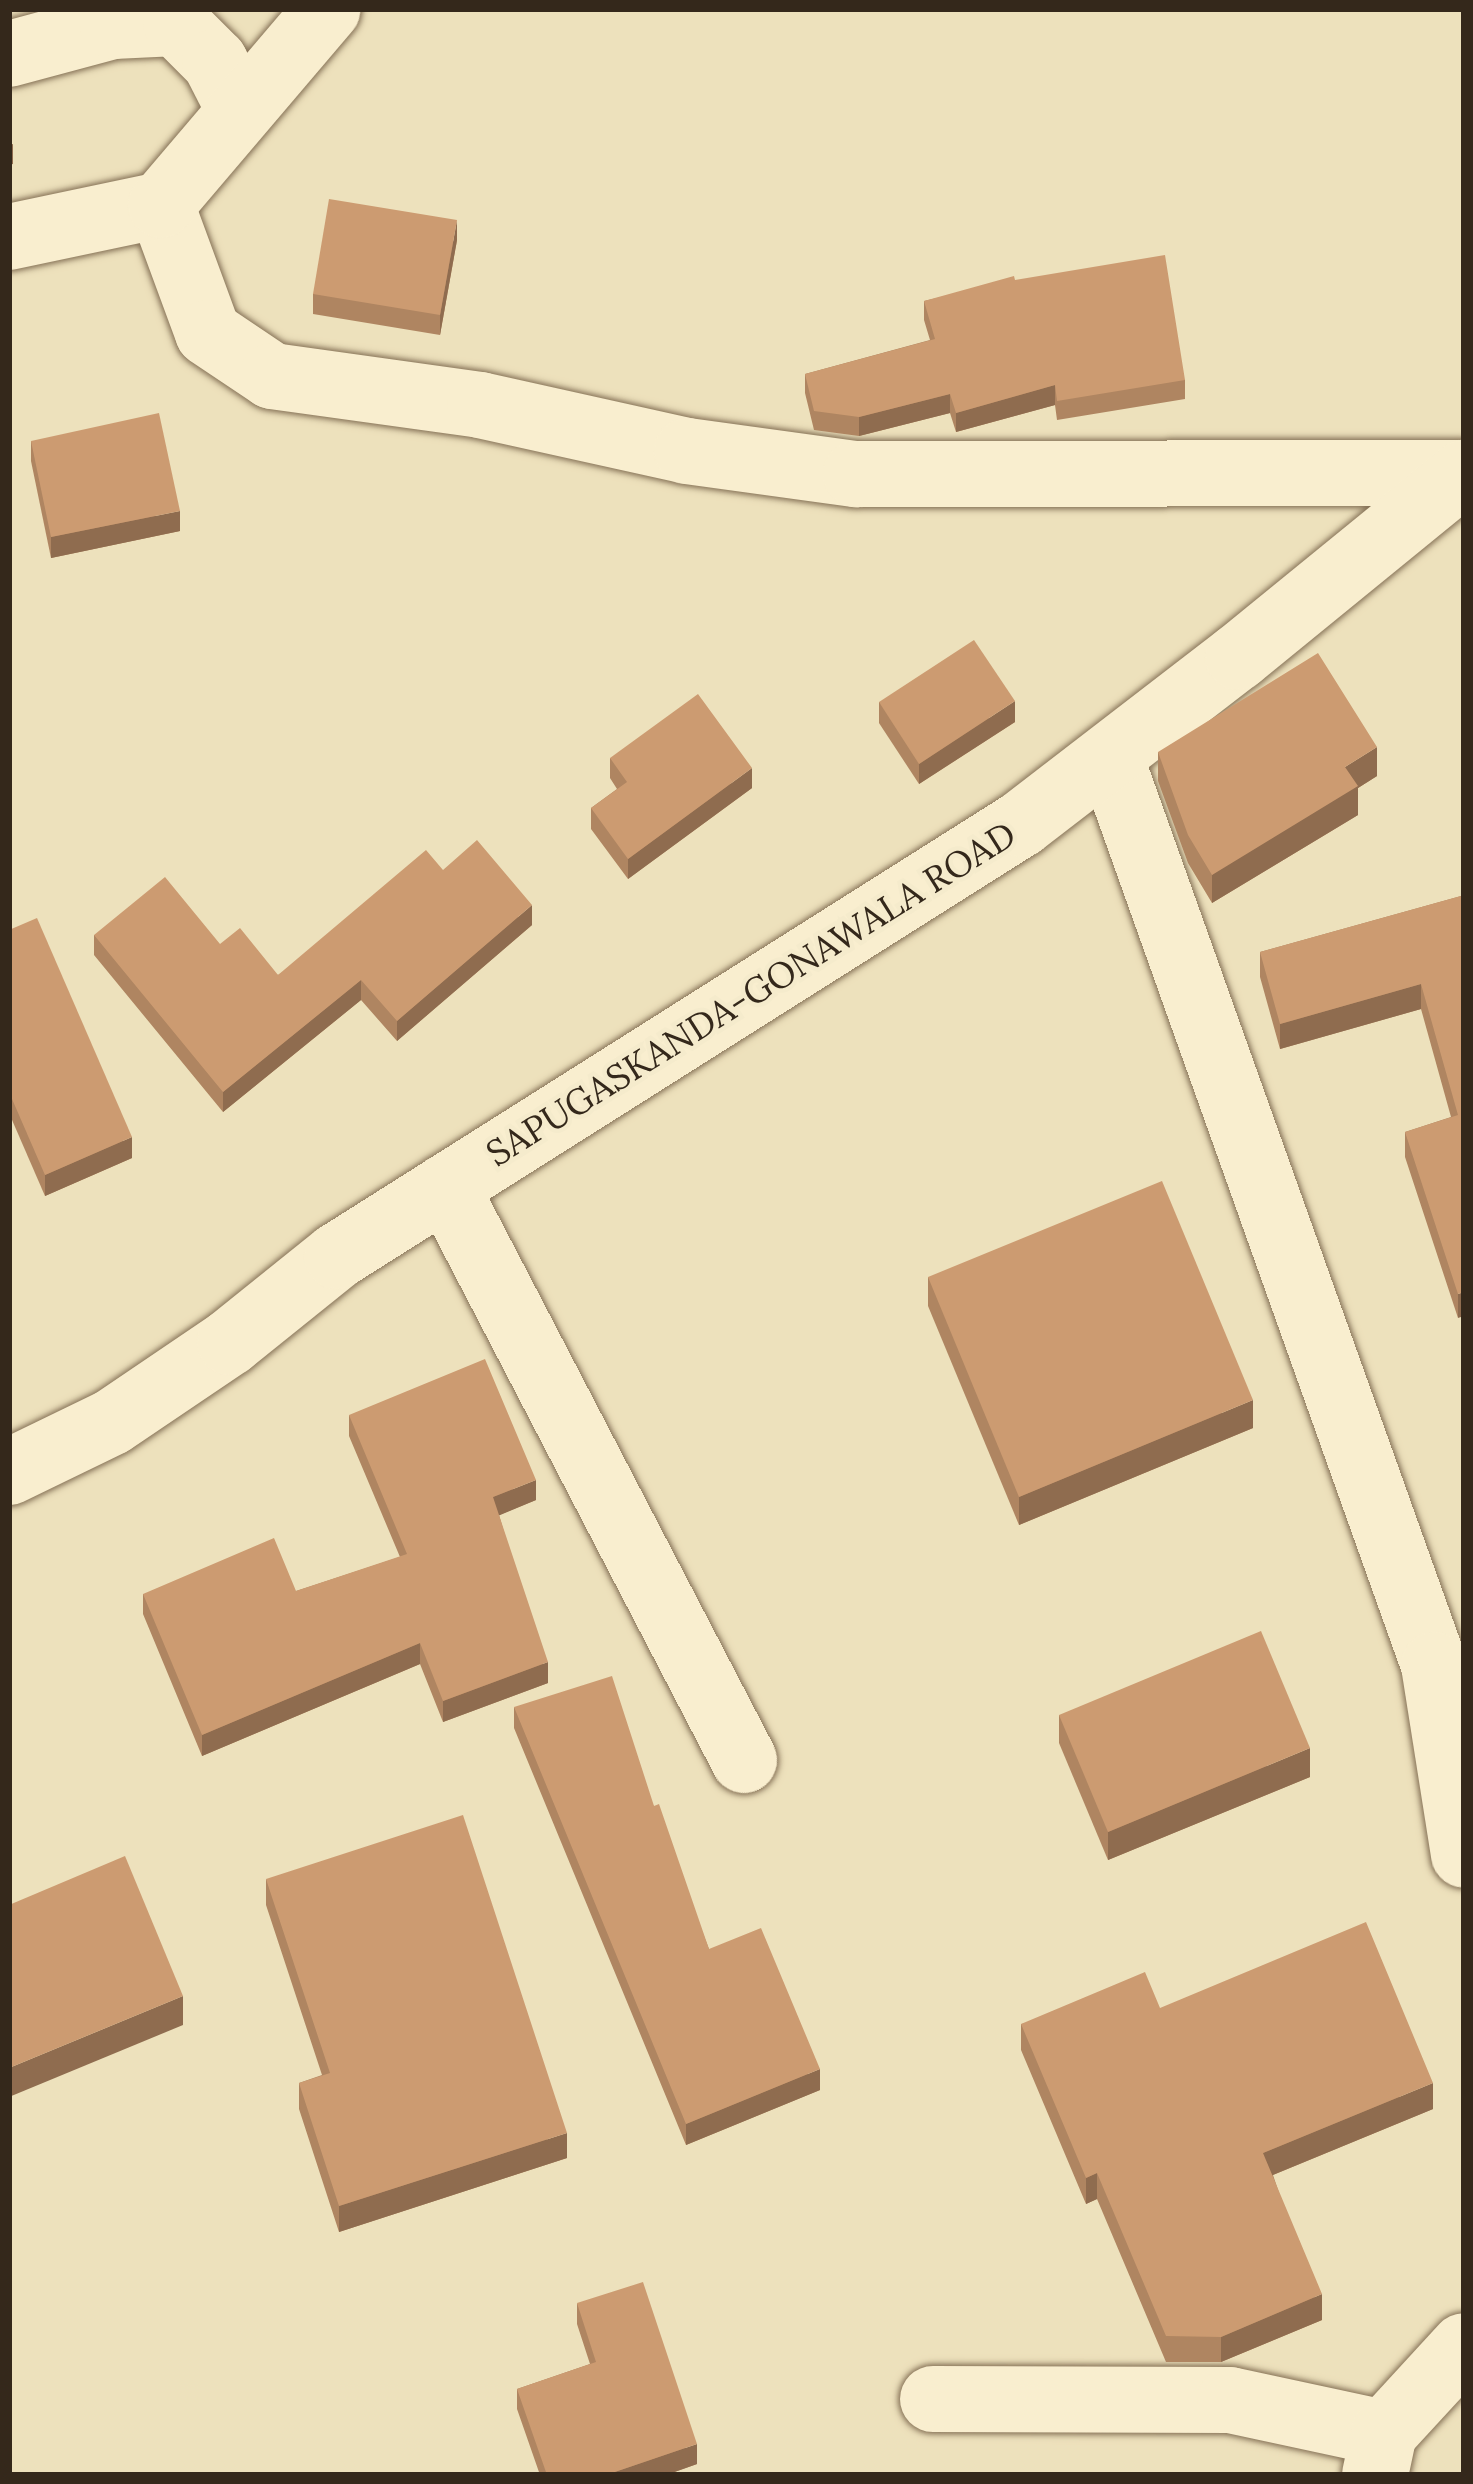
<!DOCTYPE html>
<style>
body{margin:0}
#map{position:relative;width:1473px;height:2484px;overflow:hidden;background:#ede1bc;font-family:Lora,serif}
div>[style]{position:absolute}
.roads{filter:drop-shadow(0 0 3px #857156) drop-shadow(0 0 3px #857156)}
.minor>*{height:66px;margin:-33px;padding:0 33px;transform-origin:33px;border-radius:33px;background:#f9eecf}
.tertiary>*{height:66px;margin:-33px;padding:0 33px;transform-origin:33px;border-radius:33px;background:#f9eecf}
.wall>*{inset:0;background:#af8561}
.shaded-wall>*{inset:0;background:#8f6c4f}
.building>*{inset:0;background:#cc9b71}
span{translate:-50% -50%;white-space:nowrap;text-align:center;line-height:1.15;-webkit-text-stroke:9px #f5ebcc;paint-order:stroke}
.street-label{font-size:36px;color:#34281b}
.frame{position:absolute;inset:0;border:12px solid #34281b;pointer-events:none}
</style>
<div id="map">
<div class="roads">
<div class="minor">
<div style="left:9px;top:54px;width:108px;rotate:-15.1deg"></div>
<div style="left:113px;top:26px;width:63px;rotate:-2.7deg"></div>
<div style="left:176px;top:23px;width:55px;rotate:45deg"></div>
<div style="left:215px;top:62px;width:53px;rotate:62.9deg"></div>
<div style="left:161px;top:205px;width:136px;rotate:69.8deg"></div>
<div style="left:208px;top:333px;width:77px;rotate:33.9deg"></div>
<div style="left:272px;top:376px;width:210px;rotate:7.9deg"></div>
<div style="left:480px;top:405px;width:212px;rotate:12.5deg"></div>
<div style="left:687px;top:451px;width:171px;rotate:7.8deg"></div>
<div style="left:856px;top:474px;width:608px;rotate:-0.09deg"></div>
<div style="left:9px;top:237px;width:155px;rotate:-11.9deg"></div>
<div style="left:161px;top:205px;width:257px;rotate:-49.6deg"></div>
<div style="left:1110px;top:757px;width:964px;rotate:70.36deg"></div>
<div style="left:1434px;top:1665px;width:192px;rotate:81deg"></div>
<div style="left:446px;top:1187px;width:646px;rotate:62.52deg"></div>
<div style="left:933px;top:2399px;width:297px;rotate:0.2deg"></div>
<div style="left:1230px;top:2400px;width:157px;rotate:12.1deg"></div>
<div style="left:1375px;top:2475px;width:43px;rotate:-77.9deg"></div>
<div style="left:1384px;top:2433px;width:118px;rotate:-47.4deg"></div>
</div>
<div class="tertiary">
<div style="left:9px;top:1472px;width:114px;rotate:-25.9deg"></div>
<div style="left:112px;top:1422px;width:143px;rotate:-34.1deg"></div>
<div style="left:230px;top:1342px;width:137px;rotate:-38.8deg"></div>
<div style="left:337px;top:1256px;width:809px;rotate:-32.28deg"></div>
<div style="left:1021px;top:824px;width:274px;rotate:-37.6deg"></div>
<div style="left:1238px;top:657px;width:291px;rotate:-39.2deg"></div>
</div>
</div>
<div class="wall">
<div style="clip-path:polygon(457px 240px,440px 335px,313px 314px,313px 294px)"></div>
<div style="clip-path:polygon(1015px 280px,1185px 380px,1185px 399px,1057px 420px,1055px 405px,956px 432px,950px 413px,859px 436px,814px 430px,805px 393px,805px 374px,930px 340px,924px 320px,924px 301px)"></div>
<div style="clip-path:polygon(31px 441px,180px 531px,51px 558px,31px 461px)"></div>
<div style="clip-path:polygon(879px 702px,1015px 722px,919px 784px,879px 723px)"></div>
<div style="clip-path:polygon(1158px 752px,1377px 776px,1358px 788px,1358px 815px,1212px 903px,1188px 863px,1158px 781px)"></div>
<div style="clip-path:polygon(610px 758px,752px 788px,628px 879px,591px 829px,591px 808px,617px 789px,610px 778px)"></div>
<div style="clip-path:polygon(443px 870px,532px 925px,397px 1041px,361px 1000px,223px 1112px,94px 955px,94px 935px,220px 944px,278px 975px)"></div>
<div style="clip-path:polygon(1461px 896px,1458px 1318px,1405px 1157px,1405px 1132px,1451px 1117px,1421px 1009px,1280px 1049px,1260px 977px,1260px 952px)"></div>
<div style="clip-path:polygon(9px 930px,132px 1158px,45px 1196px,9px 1113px)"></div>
<div style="clip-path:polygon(928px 1277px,1253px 1428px,1019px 1525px,928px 1306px)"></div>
<div style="clip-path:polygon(349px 1415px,536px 1500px,499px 1515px,548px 1683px,443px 1722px,420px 1664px,202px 1756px,143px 1614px,143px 1594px,296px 1591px,400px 1557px,349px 1436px)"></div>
<div style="clip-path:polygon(514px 1707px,654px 1806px,709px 1949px,820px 2090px,686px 2145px,514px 1728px)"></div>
<div style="clip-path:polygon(1059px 1715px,1310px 1777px,1108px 1860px,1059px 1743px)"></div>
<div style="clip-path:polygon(266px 1879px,567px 2158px,339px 2232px,299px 2109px,299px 2083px,322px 2075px,266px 1905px)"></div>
<div style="clip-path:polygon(1160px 2008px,1433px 2109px,1273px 2175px,1322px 2320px,1221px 2362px,1166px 2362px,1097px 2199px,1086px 2204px,1021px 2050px,1021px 2024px)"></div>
<div style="clip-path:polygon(577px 2303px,697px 2464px,666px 2475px,540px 2475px,517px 2409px,517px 2389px,590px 2364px,577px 2324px)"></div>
</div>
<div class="shaded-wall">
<div style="clip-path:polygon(13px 144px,13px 164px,9px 165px,9px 145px)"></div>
<div style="clip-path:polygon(457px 220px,457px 240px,440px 335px,440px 315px)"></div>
<div style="clip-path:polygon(1055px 385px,1055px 405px,956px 432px,956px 413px)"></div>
<div style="clip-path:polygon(950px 394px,950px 413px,859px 436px,859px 417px)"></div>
<div style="clip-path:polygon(180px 511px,180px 531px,51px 558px,51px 537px)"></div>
<div style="clip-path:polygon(1015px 701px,1015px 722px,919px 784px,919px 764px)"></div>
<div style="clip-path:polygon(1377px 747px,1377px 776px,1358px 788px,1358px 815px,1212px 903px,1212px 875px,1345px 767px)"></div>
<div style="clip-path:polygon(752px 768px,752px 788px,628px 879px,628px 859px)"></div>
<div style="clip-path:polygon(532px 905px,532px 925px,397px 1041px,397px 1021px)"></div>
<div style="clip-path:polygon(361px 980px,361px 1000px,223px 1112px,223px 1092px)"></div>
<div style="clip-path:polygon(1421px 984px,1421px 1009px,1280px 1049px,1280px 1024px)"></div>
<div style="clip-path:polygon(132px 1137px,132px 1158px,45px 1196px,45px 1175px)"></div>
<div style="clip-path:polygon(1464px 1292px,1464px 1316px,1458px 1318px,1458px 1294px)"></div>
<div style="clip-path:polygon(1253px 1400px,1253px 1428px,1019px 1525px,1019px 1497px)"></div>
<div style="clip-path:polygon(536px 1480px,536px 1500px,493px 1518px,493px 1497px)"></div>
<div style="clip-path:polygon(420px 1643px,420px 1664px,202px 1756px,202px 1735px)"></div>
<div style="clip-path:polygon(548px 1662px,548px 1683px,443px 1722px,443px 1701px)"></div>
<div style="clip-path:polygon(1310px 1748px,1310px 1777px,1108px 1860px,1108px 1832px)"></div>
<div style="clip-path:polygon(183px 1996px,183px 2025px,9px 2097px,9px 2068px)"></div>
<div style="clip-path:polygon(820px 2069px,820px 2090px,686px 2145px,686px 2124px)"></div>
<div style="clip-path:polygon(1433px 2083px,1433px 2109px,1263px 2179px,1263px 2153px)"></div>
<div style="clip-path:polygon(567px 2133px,567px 2158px,339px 2232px,339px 2206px)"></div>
<div style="clip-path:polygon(1097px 2173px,1097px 2199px,1086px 2204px,1086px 2178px)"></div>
<div style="clip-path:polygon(1322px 2294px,1322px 2320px,1221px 2362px,1221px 2337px)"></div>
<div style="clip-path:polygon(697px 2444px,697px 2464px,666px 2475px,606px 2475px)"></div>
</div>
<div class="building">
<div style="clip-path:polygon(329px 199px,457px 220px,440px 315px,313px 294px)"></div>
<div style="clip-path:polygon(1165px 255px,1185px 380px,1057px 401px,1055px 385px,956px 413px,950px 394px,859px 417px,814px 411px,805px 374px,935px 339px,924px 301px,1014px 276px,1015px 280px)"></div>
<div style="clip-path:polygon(159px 413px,180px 511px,51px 537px,31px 441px)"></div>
<div style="clip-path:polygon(974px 640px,1015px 701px,919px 764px,879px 702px)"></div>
<div style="clip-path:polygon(1318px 653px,1377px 747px,1345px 767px,1358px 786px,1212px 875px,1188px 835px,1158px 752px)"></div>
<div style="clip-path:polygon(698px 694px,752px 768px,628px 859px,591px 808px,627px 782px,610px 758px)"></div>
<div style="clip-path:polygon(477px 840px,532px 905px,397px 1021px,361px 980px,223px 1092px,94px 935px,165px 877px,220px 944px,240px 928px,278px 975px,426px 850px,443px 870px)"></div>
<div style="clip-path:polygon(1461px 896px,1464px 908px,1464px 1292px,1458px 1294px,1405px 1132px,1458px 1115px,1421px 984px,1280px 1024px,1260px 952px)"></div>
<div style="clip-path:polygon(37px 918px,132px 1137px,45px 1175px,9px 1092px,9px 930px)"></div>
<div style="clip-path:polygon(1162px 1181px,1253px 1400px,1019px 1497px,928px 1277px)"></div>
<div style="clip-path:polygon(485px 1359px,536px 1480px,493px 1497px,548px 1662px,443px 1701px,420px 1643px,202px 1735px,143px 1594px,274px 1538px,296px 1591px,407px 1554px,349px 1415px)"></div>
<div style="clip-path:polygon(1261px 1631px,1310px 1748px,1108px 1832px,1059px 1715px)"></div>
<div style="clip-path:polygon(612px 1676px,654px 1806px,659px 1804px,709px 1949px,761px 1928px,820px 2069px,686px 2124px,514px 1707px)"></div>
<div style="clip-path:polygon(463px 1815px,567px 2133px,339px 2206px,299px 2083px,330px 2073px,266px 1879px)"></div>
<div style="clip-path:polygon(125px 1856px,183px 1996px,9px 2068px,9px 1905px)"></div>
<div style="clip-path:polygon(1366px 1922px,1433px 2083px,1263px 2153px,1322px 2294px,1221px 2337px,1166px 2336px,1097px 2173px,1086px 2178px,1021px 2024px,1145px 1972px,1160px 2008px)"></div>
<div style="clip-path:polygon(643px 2282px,697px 2444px,606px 2475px,547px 2475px,517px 2389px,596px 2362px,577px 2303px)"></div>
</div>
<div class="street-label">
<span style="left:751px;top:994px;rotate:-32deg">SAPUGASKANDA-GONAWALA ROAD</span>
</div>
<div class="frame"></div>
</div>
